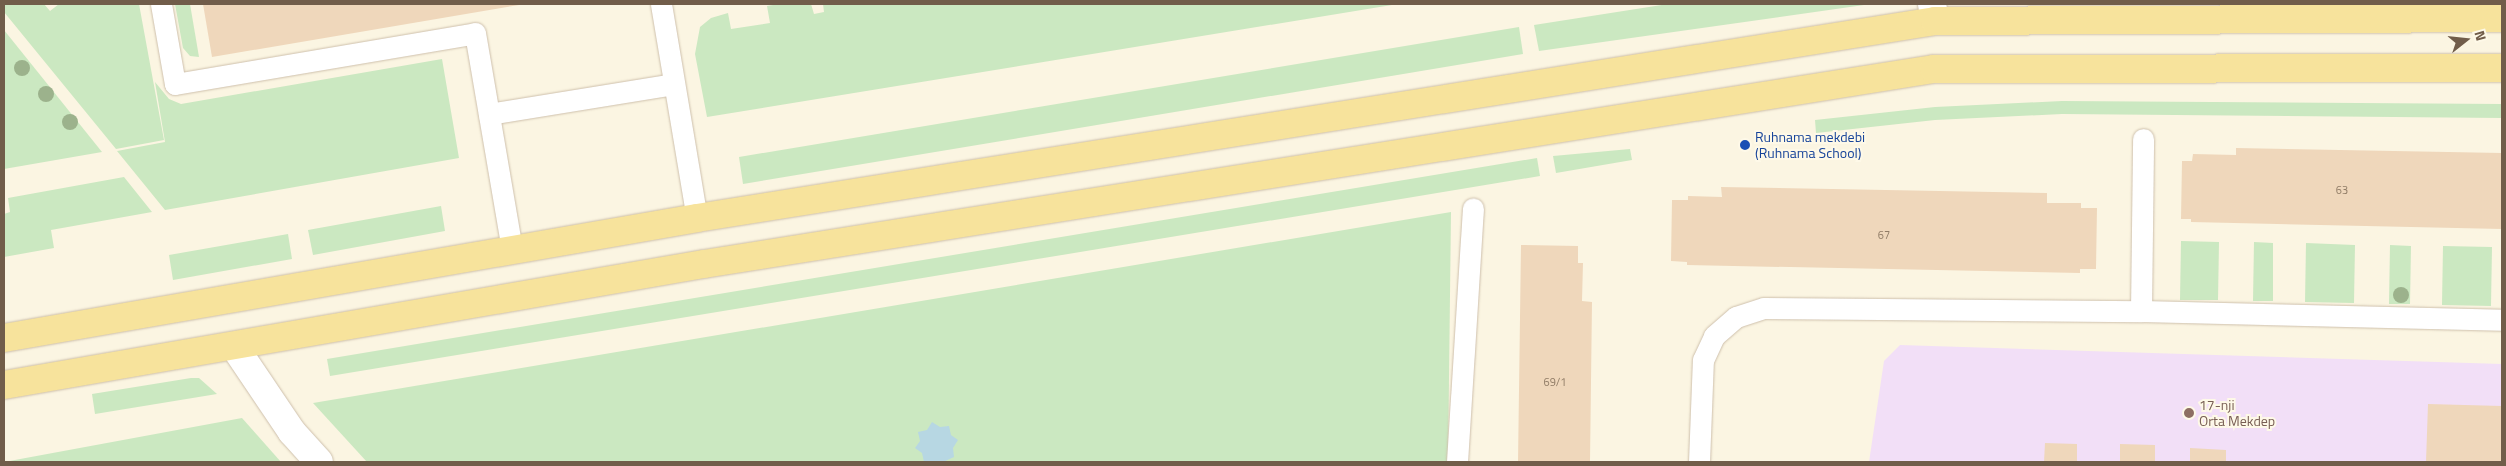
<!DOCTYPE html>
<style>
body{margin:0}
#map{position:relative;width:2506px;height:466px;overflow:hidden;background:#fbf5e2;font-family:"Titillium Web",sans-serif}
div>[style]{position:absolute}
.education>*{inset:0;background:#f2dff7}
.green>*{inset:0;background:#cbe8c1}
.water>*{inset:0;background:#b7d7e3}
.building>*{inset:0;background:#efd7bb}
.roads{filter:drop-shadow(0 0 1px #cec0ac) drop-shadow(0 0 1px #cec0ac)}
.lane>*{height:21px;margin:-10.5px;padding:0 10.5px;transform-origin:10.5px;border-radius:10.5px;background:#fff}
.street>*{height:28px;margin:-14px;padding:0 14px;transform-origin:14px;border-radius:14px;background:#fff}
.secondary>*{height:28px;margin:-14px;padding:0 14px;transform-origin:14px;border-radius:14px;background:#fff}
.primary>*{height:28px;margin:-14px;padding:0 14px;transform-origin:14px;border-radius:14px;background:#f7e39c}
.trees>*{width:16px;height:16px;margin:-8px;border-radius:50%;background:#9cb28c}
.dots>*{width:14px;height:14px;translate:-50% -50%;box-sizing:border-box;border:2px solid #fef9e8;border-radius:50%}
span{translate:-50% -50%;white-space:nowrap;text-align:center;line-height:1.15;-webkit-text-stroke:4px #fef9e8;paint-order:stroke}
.number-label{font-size:11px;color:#907c66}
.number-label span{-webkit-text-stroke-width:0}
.transit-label{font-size:14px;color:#164399}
.left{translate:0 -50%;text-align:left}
.education-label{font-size:14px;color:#785e54}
.frame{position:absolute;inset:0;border:5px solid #715d4a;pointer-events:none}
.north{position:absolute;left:2441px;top:15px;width:50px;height:50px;-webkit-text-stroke:4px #fef9e8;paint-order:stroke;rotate:74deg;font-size:14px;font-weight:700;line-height:20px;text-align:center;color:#715d4a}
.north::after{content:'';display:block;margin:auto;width:18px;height:22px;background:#715d4a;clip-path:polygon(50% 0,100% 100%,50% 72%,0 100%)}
</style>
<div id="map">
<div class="education">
<div style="clip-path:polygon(1900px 345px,2502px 364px,2502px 462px,1869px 462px,1884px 361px)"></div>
</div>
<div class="green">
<div style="clip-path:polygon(4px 4px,44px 4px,50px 11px,59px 4px,139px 4px,164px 140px,116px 149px,4px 12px)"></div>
<div style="clip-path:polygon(175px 4px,190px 4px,199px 57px,190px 56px,183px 48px)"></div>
<div style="clip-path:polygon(779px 4px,811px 4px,814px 14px,824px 12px,823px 4px,1398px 4px,707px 117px,695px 54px,700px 27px,711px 18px,728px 13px,731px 29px,770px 23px,767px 6px)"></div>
<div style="clip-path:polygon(1668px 4px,1871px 4px,1539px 51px,1534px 25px)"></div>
<div style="clip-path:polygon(1519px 27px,1523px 54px,743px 184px,739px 157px)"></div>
<div style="clip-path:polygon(4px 30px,102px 152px,4px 169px)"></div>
<div style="clip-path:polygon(442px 59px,459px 158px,165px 210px,117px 151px,165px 142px,155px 82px,169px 99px,181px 104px)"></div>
<div style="clip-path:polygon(2062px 101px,2502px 104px,2502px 118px,2062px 114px,1935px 120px,1816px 133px,1815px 120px,1935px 107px)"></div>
<div style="clip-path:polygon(1630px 149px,1632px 160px,1556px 173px,1553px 156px)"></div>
<div style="clip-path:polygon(1537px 158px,1540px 176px,330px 376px,327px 359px)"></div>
<div style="clip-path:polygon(124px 177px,152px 212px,51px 230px,54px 248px,4px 257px,4px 214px,10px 212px,8px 198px)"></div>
<div style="clip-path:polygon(441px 206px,445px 231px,313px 255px,308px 230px)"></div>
<div style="clip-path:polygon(1451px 212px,1448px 462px,367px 462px,313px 403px)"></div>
<div style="clip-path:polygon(288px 234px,292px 259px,173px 280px,169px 255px)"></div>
<div style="clip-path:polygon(2181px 241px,2219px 242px,2218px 300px,2180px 300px)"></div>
<div style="clip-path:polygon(2254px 242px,2273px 243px,2273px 301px,2253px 301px)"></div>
<div style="clip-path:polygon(2306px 243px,2355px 245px,2354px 303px,2305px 302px)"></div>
<div style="clip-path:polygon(2390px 245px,2411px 246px,2410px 304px,2389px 304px)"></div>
<div style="clip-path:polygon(2443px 246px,2492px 247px,2491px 306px,2442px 305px)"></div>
<div style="clip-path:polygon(191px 378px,199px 378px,217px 394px,95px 414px,92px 394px)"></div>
<div style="clip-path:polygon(242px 418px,281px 462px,4px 462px)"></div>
</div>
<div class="water">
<div style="clip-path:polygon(932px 422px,940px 427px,949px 426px,951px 435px,958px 440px,953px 448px,954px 457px,943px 462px,924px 462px,922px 453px,915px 448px,920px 441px,918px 432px,927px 430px)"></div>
</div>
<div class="building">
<div style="clip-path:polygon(203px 4px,519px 4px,519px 5px,212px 57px)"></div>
<div style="clip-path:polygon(2236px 148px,2502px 153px,2502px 229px,2191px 222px,2191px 219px,2181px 219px,2182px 161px,2192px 161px,2193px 154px,2236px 155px)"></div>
<div style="clip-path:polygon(1721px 187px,2047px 193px,2047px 203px,2081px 203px,2081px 208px,2097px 208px,2096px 269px,2080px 269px,2080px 273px,1687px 265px,1687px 262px,1671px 261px,1672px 200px,1688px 200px,1688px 196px,1722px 197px)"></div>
<div style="clip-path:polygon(1521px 245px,1578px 246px,1578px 263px,1583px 263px,1582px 301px,1592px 302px,1590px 462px,1518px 462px)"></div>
<div style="clip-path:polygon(2428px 404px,2502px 406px,2502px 462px,2426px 462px)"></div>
<div style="clip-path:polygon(2045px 443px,2077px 444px,2077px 462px,2044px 462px)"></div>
<div style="clip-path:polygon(2120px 444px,2155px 445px,2155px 462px,2120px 462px)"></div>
<div style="clip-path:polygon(2190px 448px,2226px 450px,2226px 462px,2190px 462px)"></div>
</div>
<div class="roads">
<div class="lane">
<div style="left:161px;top:4px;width:81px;rotate:80.1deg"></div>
<div style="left:175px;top:84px;width:304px;rotate:-9.6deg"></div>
<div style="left:475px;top:33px;width:220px;rotate:80.3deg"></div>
<div style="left:661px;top:4px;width:217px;rotate:80.5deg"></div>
<div style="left:489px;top:114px;width:187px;rotate:-9.2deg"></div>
<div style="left:2141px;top:311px;width:172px;rotate:-89.3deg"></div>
<div style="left:1457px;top:462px;width:254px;rotate:-86.4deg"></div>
<div style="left:1699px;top:462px;width:102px;rotate:-87.8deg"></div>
<div style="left:1703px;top:360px;width:26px;rotate:-65deg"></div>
<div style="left:1714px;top:336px;width:29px;rotate:-41deg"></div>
<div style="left:1736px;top:317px;width:29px;rotate:-18deg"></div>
<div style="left:1764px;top:308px;width:377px;rotate:0.5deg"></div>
<div style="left:2141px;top:311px;width:361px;rotate:1.4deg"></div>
</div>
<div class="street">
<div style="left:234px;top:346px;width:104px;rotate:56deg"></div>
<div style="left:292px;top:432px;width:40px;rotate:48deg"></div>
</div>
<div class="secondary">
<div style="left:1932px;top:4px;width:17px;rotate:80deg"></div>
</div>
<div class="primary">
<div style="left:4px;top:338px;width:703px;rotate:-9.82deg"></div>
<div style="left:697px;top:218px;width:1254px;rotate:-9.04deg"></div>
<div style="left:1935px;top:21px;width:567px;rotate:-0.3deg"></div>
<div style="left:4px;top:385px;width:710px;rotate:-9.81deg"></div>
<div style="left:704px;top:264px;width:1245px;rotate:-9.01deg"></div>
<div style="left:1934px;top:69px;width:568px;rotate:-0.1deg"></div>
</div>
</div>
<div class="trees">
<div style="left:22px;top:68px"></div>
<div style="left:46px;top:94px"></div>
<div style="left:70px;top:122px"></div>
<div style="left:2401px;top:295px"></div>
</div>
<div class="dots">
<div style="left:1745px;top:145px;background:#1a4fb4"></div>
<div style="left:2189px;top:413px;background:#8d6e63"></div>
</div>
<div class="number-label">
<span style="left:2342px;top:190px">63</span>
<span style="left:1884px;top:235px">67</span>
<span style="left:1555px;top:382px">69/1</span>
</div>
<div class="transit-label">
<span class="left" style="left:1755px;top:145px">Ruhnama mekdebi<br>(Ruhnama School)</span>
</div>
<div class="education-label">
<span class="left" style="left:2199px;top:413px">17-nji<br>Orta Mekdep</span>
</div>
<div class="frame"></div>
<div class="north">N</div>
</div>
